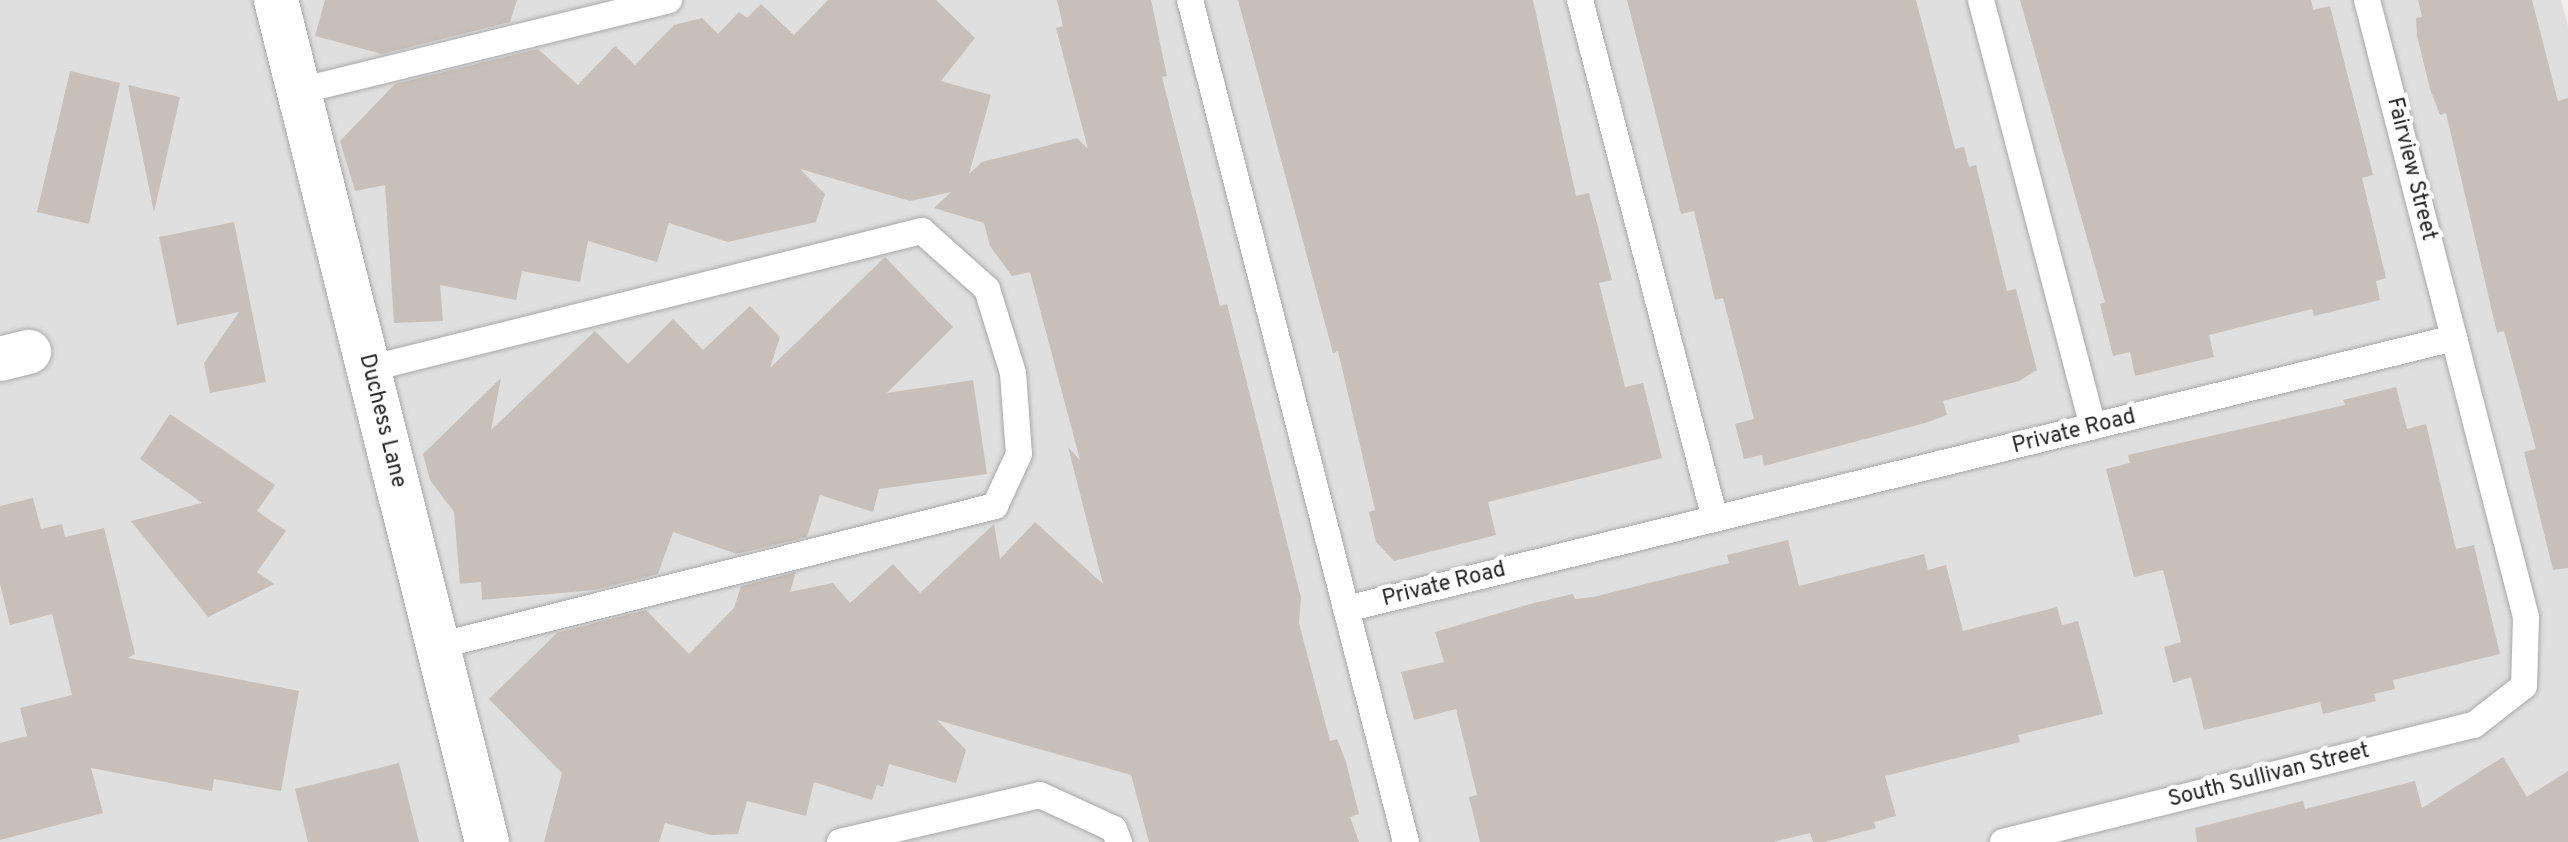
<!DOCTYPE html>
<style>
body{margin:0}
#map{position:relative;width:2568px;height:842px;overflow:hidden;background:#f2efe9;font-family:Overpass,sans-serif}
div>[style]{position:absolute}
.residential>*{inset:0;background:#e0dfdf}
.building>*{inset:0;background:#c7bfb8}
.roads{filter:drop-shadow(0 0 2px #a9a9a9) drop-shadow(0 0 2px #a9a9a9)}
.lane>*{height:26px;margin:-13px;padding:0 13px;transform-origin:13px;border-radius:13px;background:#fff}
.street>*{height:44px;margin:-22px;padding:0 22px;transform-origin:22px;border-radius:22px;background:#fff}
span{translate:-50% -50%;white-space:nowrap;text-align:center;line-height:1.15;-webkit-text-stroke:8px #fff;paint-order:stroke}
.street-label{font-size:22px;color:#222}
</style>
<div id="map">
<div class="residential">
<div style="clip-path:polygon(0 0,2561px 0,2568px 26px,2568px 842px,0 842px)"></div>
</div>
<div class="building">
<div style="clip-path:polygon(325px 0,517px 0,510px 22px,382px 54px,315px 36px)"></div>
<div style="clip-path:polygon(828px 0,936px 0,975px 38px,941px 81px,991px 95px,969px 174px,982px 162px,1077px 138px,1088px 149px,1056px 28px,1063px 26px,1057px 0,1151px 0,1167px 76px,1162px 77px,1220px 306px,1227px 304px,1288px 546px,1301px 598px,1299px 623px,1330px 741px,1337px 739px,1346px 762px,1359px 814px,1350px 817px,1359px 842px,1149px 842px,1131px 775px,937px 720px,966px 750px,956px 783px,889px 764px,883px 787px,877px 785px,872px 800px,814px 782px,806px 816px,747px 801px,738px 834px,711px 835px,665px 823px,659px 842px,544px 842px,562px 773px,489px 699px,557px 633px,646px 610px,689px 654px,734px 608px,741px 586px,796px 572px,790px 592px,833px 583px,850px 603px,893px 564px,920px 593px,994px 524px,1000px 559px,1035px 522px,1103px 584px,1068px 447px,1080px 460px,1030px 272px,1012px 276px,990px 246px,984px 223px,934px 208px,951px 192px,910px 201px,800px 169px,825px 194px,816px 222px,728px 242px,669px 223px,657px 262px,588px 241px,580px 282px,522px 271px,516px 300px,440px 285px,443px 321px,394px 323px,385px 185px,355px 191px,340px 141px,395px 84px,538px 49px,578px 85px,615px 46px,635px 65px,674px 25px,702px 18px,718px 34px,739px 12px,747px 18px,761px 4px,794px 35px)"></div>
<div style="clip-path:polygon(1238px 0,1533px 0,1576px 196px,1589px 193px,1612px 280px,1599px 283px,1625px 387px,1643px 383px,1662px 458px,1488px 502px,1496px 535px,1394px 561px,1376px 542px,1369px 512px,1375px 510px,1338px 351px,1333px 353px)"></div>
<div style="clip-path:polygon(1627px 0,1916px 0,1955px 149px,1964px 147px,1969px 167px,1976px 165px,2007px 291px,2016px 289px,2037px 370px,2019px 381px,1943px 401px,1947px 415px,1925px 423px,1764px 466px,1762px 455px,1744px 459px,1735px 424px,1754px 419px,1723px 298px,1715px 300px,1694px 211px,1681px 214px)"></div>
<div style="clip-path:polygon(2020px 0,2311px 0,2313px 10px,2330px 6px,2373px 175px,2362px 178px,2386px 278px,2376px 281px,2380px 300px,2314px 316px,2312px 309px,2209px 335px,2214px 357px,2135px 376px,2130px 352px,2113px 356px,2100px 304px,2105px 302px)"></div>
<div style="clip-path:polygon(2418px 0,2532px 0,2558px 101px,2568px 98px,2568px 568px,2553px 570px,2524px 452px,2536px 449px,2504px 331px,2497px 333px,2446px 113px,2440px 115px,2430px 89px,2417px 36px,2416px 18px,2422px 17px)"></div>
<div style="clip-path:polygon(70px 71px,120px 83px,89px 224px,37px 212px)"></div>
<div style="clip-path:polygon(128px 85px,180px 97px,154px 212px)"></div>
<div style="clip-path:polygon(234px 222px,266px 382px,210px 393px,204px 363px,239px 312px,177px 325px,159px 237px)"></div>
<div style="clip-path:polygon(885px 257px,953px 327px,887px 393px,973px 380px,987px 474px,879px 489px,873px 512px,820px 495px,807px 537px,737px 554px,673px 532px,658px 574px,594px 590px,482px 600px,481px 582px,460px 584px,454px 512px,430px 480px,423px 454px,501px 378px,491px 430px,595px 331px,628px 364px,673px 319px,703px 350px,750px 306px,780px 337px,770px 368px)"></div>
<div style="clip-path:polygon(2396px 387px,2407px 429px,2426px 424px,2456px 549px,2474px 545px,2500px 654px,2393px 680px,2395px 689px,2374px 694px,2376px 701px,2323px 714px,2320px 702px,2204px 730px,2191px 677px,2173px 683px,2164px 647px,2181px 642px,2163px 570px,2134px 577px,2106px 469px,2130px 463px,2128px 455px,2345px 405px,2343px 400px)"></div>
<div style="clip-path:polygon(170px 414px,275px 485px,257px 511px,286px 531px,257px 572px,274px 584px,208px 617px,131px 521px,202px 503px,140px 459px)"></div>
<div style="clip-path:polygon(33px 498px,41px 529px,62px 524px,65px 537px,104px 528px,135px 654px,128px 658px,299px 691px,281px 791px,214px 779px,212px 791px,91px 768px,103px 813px,0 840px,0 743px,27px 736px,20px 708px,72px 695px,52px 614px,10px 625px,0 584px,0 506px)"></div>
<div style="clip-path:polygon(1788px 540px,1799px 586px,1924px 554px,1928px 570px,1946px 565px,1963px 631px,2057px 607px,2062px 625px,2078px 621px,2103px 714px,2018px 735px,2020px 742px,1885px 776px,1896px 816px,1874px 822px,1876px 828px,1825px 842px,1813px 842px,1810px 833px,1773px 842px,1480px 842px,1469px 797px,1477px 795px,1456px 709px,1414px 720px,1401px 672px,1444px 662px,1435px 632px,1534px 603px,1573px 594px,1575px 599px,1593px 597px,1729px 563px,1727px 555px)"></div>
<div style="clip-path:polygon(2503px 757px,2527px 797px,2568px 771px,2568px 842px,2197px 842px,2195px 828px,2303px 801px,2305px 809px,2415px 781px,2422px 808px)"></div>
<div style="clip-path:polygon(399px 763px,419px 842px,308px 842px,295px 789px)"></div>
</div>
<div class="roads">
<div class="lane">
<div style="left:1190px;top:0;width:869px;rotate:75.61deg"></div>
<div style="left:1580px;top:0;width:536px;rotate:75.42deg"></div>
<div style="left:1981px;top:0;width:441px;rotate:75.3deg"></div>
<div style="left:299px;top:91px;width:381px;rotate:-13.8deg"></div>
<div style="left:368px;top:369px;width:571px;rotate:-13.99deg"></div>
<div style="left:922px;top:231px;width:87px;rotate:41.7deg"></div>
<div style="left:987px;top:289px;width:88px;rotate:72.8deg"></div>
<div style="left:1013px;top:373px;width:81px;rotate:85.8deg"></div>
<div style="left:1019px;top:454px;width:57px;rotate:114.8deg"></div>
<div style="left:995px;top:506px;width:574px;rotate:165.89deg"></div>
<div style="left:1346px;top:609px;width:1141px;rotate:-13.74deg"></div>
<div style="left:840px;top:842px;width:205px;rotate:-13.2deg"></div>
<div style="left:1040px;top:795px;width:81px;rotate:24.7deg"></div>
<div style="left:1114px;top:829px;width:14px;rotate:69deg"></div>
<div style="left:2003px;top:842px;width:485px;rotate:-14deg"></div>
<div style="left:2474px;top:725px;width:63px;rotate:-38deg"></div>
<div style="left:2524px;top:686px;width:69px;rotate:-88.3deg"></div>
<div style="left:2526px;top:617px;width:637px;rotate:-104.45deg"></div>
</div>
<div class="street">
<div style="left:276px;top:0;width:868px;rotate:75.93deg"></div>
<div style="left:0;top:359px;width:30px;rotate:-14deg"></div>
</div>
</div>
<div class="street-label">
<span style="left:2411px;top:169px;rotate:76deg">Fairview Street</span>
<span style="left:382px;top:421px;rotate:76deg">Duchess Lane</span>
<span style="left:2074px;top:432px;rotate:-14deg">Private Road</span>
<span style="left:1444px;top:585px;rotate:-14deg">Private Road</span>
<span style="left:2269px;top:776px;rotate:-14deg">South Sullivan Street</span>
</div>
</div>
